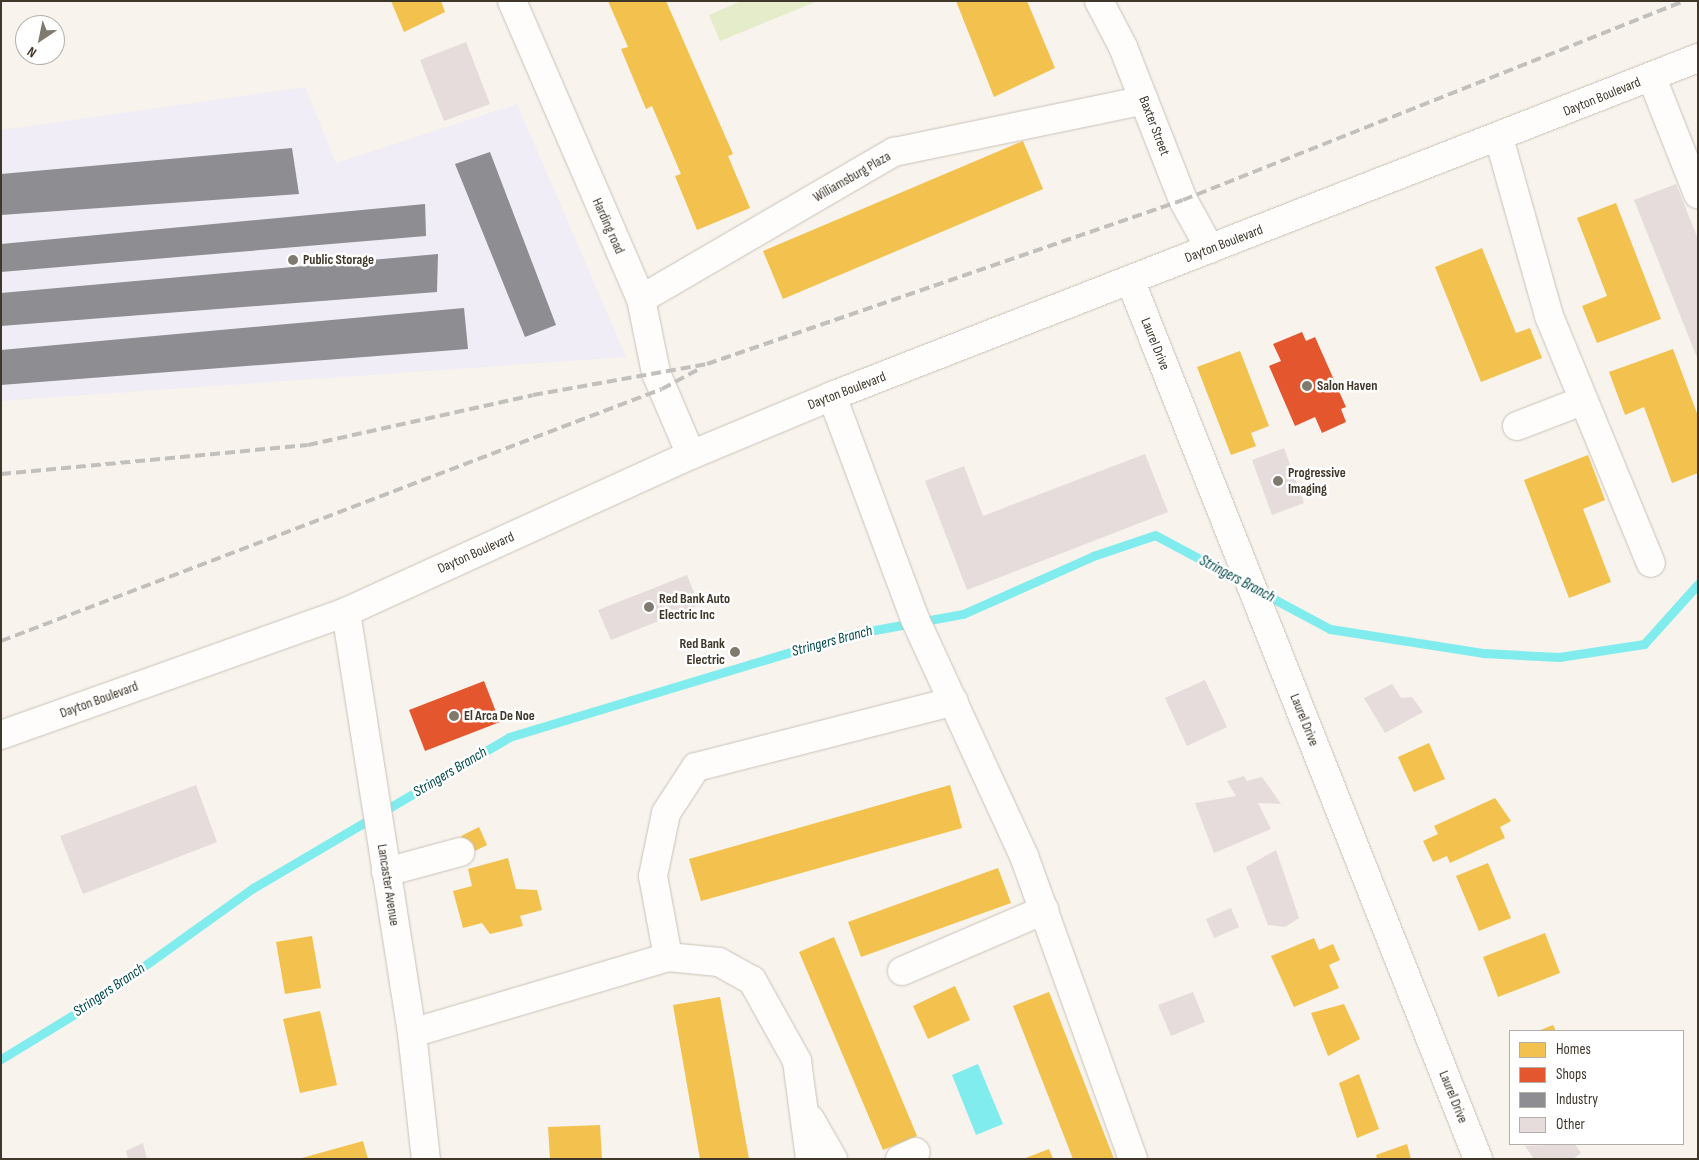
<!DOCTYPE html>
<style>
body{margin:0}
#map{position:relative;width:1699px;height:1160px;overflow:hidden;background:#f8f3ec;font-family:"Sofia Sans Condensed",sans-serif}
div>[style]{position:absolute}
.industrial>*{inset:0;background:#f1edf6}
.green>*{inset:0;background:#e5ecc9}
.water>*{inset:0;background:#80eced}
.homes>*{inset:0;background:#f2c14e}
.shops>*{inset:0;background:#e4572e}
.industry>*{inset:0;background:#8d8d92}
.stream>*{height:9px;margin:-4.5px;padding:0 4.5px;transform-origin:4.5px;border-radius:4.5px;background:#80eced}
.building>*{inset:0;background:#e5dcdb}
.roads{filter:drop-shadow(0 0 1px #c8c2b9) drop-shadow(0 0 1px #c8c2b9)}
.minor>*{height:28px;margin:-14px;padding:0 14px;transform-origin:14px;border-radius:14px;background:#fefdfc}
.major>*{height:28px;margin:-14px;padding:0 14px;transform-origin:14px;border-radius:14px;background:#fefdfc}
.rail>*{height:4px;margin-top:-2px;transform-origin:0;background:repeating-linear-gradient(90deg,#c2c0bd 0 10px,transparent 0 15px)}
.dots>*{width:14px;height:14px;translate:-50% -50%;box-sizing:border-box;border:2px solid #fff;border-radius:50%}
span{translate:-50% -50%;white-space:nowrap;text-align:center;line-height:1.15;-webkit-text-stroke:5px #fff;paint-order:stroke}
.street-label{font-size:14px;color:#3f372a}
.poi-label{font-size:14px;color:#3f372a;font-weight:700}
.left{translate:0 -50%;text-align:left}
.right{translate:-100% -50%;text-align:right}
.water-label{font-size:15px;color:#00494b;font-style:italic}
.frame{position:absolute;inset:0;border:2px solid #3f372a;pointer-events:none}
.legend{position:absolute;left:1509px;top:1030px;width:175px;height:115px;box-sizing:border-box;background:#fff;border:1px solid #b2afaa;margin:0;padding:6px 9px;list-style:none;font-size:15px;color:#3f372a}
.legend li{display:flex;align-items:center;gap:10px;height:25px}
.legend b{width:25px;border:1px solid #b2afaa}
.north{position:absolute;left:15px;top:15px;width:50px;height:50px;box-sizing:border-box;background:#fff;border:1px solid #b2afaa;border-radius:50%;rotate:214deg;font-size:14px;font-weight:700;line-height:20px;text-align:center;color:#3f372a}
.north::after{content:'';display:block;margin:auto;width:18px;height:22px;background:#80796e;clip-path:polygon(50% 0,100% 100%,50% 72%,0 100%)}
</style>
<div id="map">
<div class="industrial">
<div style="clip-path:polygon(305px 87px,336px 163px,517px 104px,626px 357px,1px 401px,1px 130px)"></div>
</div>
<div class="green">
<div style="clip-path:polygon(741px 1px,818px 1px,720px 41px,709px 15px)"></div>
</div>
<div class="water">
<div style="clip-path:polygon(978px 1064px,1003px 1124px,976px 1135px,952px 1075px)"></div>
</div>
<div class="homes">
<div style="clip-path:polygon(391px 1px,441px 1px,445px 12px,404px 32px)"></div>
<div style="clip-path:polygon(608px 1px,666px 1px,733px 154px,728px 156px,750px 208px,697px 230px,675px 176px,681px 174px,652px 106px,646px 109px,621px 49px,628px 47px)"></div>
<div style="clip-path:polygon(956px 1px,1027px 1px,1055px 68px,994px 97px)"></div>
<div style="clip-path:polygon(1023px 141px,1043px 189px,783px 299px,763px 251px)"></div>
<div style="clip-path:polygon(1616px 203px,1661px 319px,1597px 343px,1582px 306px,1607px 296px,1577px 218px)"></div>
<div style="clip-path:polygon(1482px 248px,1516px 333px,1530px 328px,1542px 358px,1481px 382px,1435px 267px)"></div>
<div style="clip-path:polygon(1673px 349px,1698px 416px,1698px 473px,1672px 483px,1644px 407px,1625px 415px,1609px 372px)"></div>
<div style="clip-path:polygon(1240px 351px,1269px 426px,1251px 433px,1256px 446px,1231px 455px,1197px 367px)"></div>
<div style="clip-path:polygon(1588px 455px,1605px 500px,1583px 509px,1611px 582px,1569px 598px,1524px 480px)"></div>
<div style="clip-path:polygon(1429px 743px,1445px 779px,1414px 792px,1398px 757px)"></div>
<div style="clip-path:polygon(950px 785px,962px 828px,701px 901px,689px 859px)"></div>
<div style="clip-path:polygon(1495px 798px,1511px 821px,1500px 827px,1505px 838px,1450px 863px,1447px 856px,1433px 862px,1423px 841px,1438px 834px,1434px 826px)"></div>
<div style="clip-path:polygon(479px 827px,487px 845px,469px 854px,461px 836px)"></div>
<div style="clip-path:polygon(508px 858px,516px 889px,537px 890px,542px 910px,520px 916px,523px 926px,490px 934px,482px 923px,463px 928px,453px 891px,472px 886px,468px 869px)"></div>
<div style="clip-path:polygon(1488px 863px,1511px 918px,1479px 931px,1456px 876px)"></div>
<div style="clip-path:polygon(998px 868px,1011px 903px,861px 957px,848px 922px)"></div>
<div style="clip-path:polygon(1545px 933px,1560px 973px,1498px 997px,1483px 957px)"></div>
<div style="clip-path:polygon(312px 936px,321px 988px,285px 994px,276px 942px)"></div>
<div style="clip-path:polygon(834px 937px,917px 1136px,883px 1150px,799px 952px)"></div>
<div style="clip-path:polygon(1314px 938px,1319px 950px,1333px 944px,1340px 960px,1329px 965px,1339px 988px,1294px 1007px,1271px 956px)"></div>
<div style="clip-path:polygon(955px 986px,970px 1020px,928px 1039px,913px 1006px)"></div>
<div style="clip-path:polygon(1049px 992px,1114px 1159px,1073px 1159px,1013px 1006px)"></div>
<div style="clip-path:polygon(720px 997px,749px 1159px,700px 1159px,673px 1005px)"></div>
<div style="clip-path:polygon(1344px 1004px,1360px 1039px,1328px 1056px,1311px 1013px)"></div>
<div style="clip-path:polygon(320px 1011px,337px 1085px,300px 1093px,283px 1019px)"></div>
<div style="clip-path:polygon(1553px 1025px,1556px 1031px,1538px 1031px)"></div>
<div style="clip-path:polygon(1359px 1074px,1379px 1129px,1357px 1138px,1339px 1083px)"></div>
<div style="clip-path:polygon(600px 1125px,602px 1159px,550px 1159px,548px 1127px)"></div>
<div style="clip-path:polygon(363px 1141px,368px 1159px,302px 1159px,302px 1158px)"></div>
<div style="clip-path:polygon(1407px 1144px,1411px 1159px,1377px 1159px,1376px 1155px)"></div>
<div style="clip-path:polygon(1049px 1149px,1053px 1159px,1023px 1159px)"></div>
</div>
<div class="shops">
<div style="clip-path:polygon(1302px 332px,1306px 341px,1315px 337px,1346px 407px,1341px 409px,1346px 422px,1322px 433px,1315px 417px,1295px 426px,1269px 366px,1281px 361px,1273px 344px)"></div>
<div style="clip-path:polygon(484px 681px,500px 722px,425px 751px,409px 710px)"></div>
</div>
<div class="industry">
<div style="clip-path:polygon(292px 148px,299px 194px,1px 215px,1px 174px)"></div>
<div style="clip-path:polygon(490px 152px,556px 325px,525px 337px,455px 164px)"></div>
<div style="clip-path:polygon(425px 204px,426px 236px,1px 272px,1px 244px)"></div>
<div style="clip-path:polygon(438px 254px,437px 292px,1px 326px,1px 293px)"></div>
<div style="clip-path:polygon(464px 308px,468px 349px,1px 385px,1px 350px)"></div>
</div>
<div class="stream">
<div style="left:1261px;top:592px;width:78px;rotate:28.2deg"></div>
<div style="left:1330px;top:629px;width:156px;rotate:8.9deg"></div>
<div style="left:1484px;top:653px;width:75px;rotate:3.1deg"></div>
<div style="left:1559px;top:657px;width:86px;rotate:-8.7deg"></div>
<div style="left:1644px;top:644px;width:81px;rotate:-48deg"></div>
<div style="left:1px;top:1059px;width:105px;rotate:-31.4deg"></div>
<div style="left:91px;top:1004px;width:199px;rotate:-35.6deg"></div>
<div style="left:253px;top:888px;width:297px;rotate:-30.5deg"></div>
<div style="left:509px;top:737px;width:353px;rotate:-16.8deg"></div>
<div style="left:847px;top:635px;width:118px;rotate:-10.3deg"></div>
<div style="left:963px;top:614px;width:142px;rotate:-24deg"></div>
<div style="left:1093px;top:556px;width:65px;rotate:-18.7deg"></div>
<div style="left:1155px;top:535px;width:100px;rotate:28.1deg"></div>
</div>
<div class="building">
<div style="clip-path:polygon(466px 42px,490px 104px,444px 121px,420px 60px)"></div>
<div style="clip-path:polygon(1676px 184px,1698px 239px,1698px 360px,1634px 200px)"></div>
<div style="clip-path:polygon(1284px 448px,1304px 503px,1272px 515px,1252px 460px)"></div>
<div style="clip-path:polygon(1145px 454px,1168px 512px,967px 590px,925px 481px,964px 466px,983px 516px)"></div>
<div style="clip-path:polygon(687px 575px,699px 605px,611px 640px,598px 610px)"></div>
<div style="clip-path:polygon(1205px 680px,1227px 727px,1187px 746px,1165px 698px)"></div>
<div style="clip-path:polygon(1392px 684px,1401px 698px,1412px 697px,1423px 712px,1385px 733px,1364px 698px)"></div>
<div style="clip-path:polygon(1244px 776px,1247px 781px,1262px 777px,1281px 804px,1258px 803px,1271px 829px,1214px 853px,1195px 803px,1236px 796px,1227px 781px)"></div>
<div style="clip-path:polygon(196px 785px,217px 842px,83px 894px,60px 836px)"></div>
<div style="clip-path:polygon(1276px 850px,1299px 918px,1285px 927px,1268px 925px,1246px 867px)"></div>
<div style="clip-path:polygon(1231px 908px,1239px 927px,1214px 938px,1206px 919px)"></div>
<div style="clip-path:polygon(1193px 992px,1205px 1022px,1171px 1036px,1158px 1005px)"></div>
<div style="clip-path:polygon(143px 1143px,147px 1159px,128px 1159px,126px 1151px)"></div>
<div style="clip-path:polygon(1575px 1144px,1581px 1153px,1573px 1159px,1534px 1159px,1525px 1146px)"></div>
</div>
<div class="roads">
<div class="minor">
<div style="left:512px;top:1px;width:325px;rotate:66.6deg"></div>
<div style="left:641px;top:299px;width:76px;rotate:78.5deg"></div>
<div style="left:656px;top:373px;width:89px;rotate:66.9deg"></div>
<div style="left:1099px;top:1px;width:52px;rotate:62.4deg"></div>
<div style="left:1123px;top:47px;width:164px;rotate:68.6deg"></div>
<div style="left:1183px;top:200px;width:56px;rotate:61.1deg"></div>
<div style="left:1652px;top:78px;width:125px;rotate:68.4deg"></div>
<div style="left:1499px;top:138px;width:185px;rotate:74.3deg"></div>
<div style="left:1549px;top:316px;width:267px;rotate:67.6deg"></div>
<div style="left:1131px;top:282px;width:943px;rotate:68.41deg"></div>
<div style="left:641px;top:299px;width:293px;rotate:-30.2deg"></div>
<div style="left:894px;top:152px;width:255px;rotate:-11.7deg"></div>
<div style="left:832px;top:396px;width:238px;rotate:69.6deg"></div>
<div style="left:915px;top:619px;width:261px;rotate:65.3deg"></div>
<div style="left:1024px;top:856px;width:322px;rotate:70.2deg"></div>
<div style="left:1517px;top:426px;width:70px;rotate:-21deg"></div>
<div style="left:346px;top:612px;width:426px;rotate:81.1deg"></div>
<div style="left:412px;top:1033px;width:127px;rotate:83.7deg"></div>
<div style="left:386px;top:872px;width:77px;rotate:-15.1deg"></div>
<div style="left:668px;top:957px;width:82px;rotate:-100.5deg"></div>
<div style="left:653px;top:876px;width:64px;rotate:-78.3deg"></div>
<div style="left:666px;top:813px;width:55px;rotate:-56.9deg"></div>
<div style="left:696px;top:767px;width:266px;rotate:-14.3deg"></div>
<div style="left:902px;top:971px;width:155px;rotate:-23.2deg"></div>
<div style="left:412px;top:1033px;width:267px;rotate:-16.5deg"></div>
<div style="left:668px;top:957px;width:51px;rotate:5.6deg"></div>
<div style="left:719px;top:962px;width:38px;rotate:29deg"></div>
<div style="left:752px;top:980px;width:93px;rotate:60.9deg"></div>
<div style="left:797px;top:1061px;width:99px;rotate:82.4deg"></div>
<div style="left:810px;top:1119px;width:46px;rotate:60.1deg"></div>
<div style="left:900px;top:1159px;width:17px;rotate:-24deg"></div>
</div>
<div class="major">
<div style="left:1px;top:735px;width:366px;rotate:-19.6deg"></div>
<div style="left:346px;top:612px;width:379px;rotate:-24.5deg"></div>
<div style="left:691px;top:455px;width:153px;rotate:-22.7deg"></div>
<div style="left:832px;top:396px;width:930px;rotate:-21.32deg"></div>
</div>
</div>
<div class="rail">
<div style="left:1px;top:474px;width:308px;rotate:-5.4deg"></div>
<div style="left:308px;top:445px;width:230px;rotate:-12.5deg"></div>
<div style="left:533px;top:395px;width:177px;rotate:-10.1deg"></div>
<div style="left:707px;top:364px;width:503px;rotate:-19.01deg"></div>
<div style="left:1183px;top:200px;width:539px;rotate:-21.66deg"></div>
<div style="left:1px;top:641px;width:707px;rotate:-20.87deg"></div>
<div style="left:662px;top:389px;width:42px;rotate:-28.4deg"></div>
</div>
<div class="dots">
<div style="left:293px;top:260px;background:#80796e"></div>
<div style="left:1307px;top:386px;background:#80796e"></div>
<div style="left:1278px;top:481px;background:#80796e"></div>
<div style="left:649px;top:607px;background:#80796e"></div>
<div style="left:735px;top:652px;background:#80796e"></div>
<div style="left:454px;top:716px;background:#80796e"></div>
</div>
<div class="street-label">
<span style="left:1602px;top:97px;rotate:-22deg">Dayton Boulevard</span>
<span style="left:1154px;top:126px;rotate:69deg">Baxter Street</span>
<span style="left:852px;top:177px;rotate:-30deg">Williamsburg Plaza</span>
<span style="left:608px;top:226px;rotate:66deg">Harding road</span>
<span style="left:1224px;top:244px;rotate:-21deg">Dayton Boulevard</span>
<span style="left:1155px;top:344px;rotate:68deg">Laurel Drive</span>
<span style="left:847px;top:391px;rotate:-21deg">Dayton Boulevard</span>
<span style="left:476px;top:553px;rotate:-24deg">Dayton Boulevard</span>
<span style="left:99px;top:700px;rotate:-20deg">Dayton Boulevard</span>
<span style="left:1304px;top:720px;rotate:68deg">Laurel Drive</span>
<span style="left:388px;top:885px;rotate:81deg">Lancaster Avenue</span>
<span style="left:1453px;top:1097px;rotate:68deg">Laurel Drive</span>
</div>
<div class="poi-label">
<span class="left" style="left:303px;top:260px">Public Storage</span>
<span class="left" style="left:1317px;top:386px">Salon Haven</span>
<span class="left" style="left:1288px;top:481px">Progressive<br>Imaging</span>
<span class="left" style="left:659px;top:607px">Red Bank Auto<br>Electric Inc</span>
<span class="right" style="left:725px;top:652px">Red Bank<br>Electric</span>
<span class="left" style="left:464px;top:716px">El Arca De Noe</span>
</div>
<div class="water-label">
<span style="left:1237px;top:579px;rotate:28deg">Stringers Branch</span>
<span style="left:832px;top:641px;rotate:-15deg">Stringers Branch</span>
<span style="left:450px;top:772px;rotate:-31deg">Stringers Branch</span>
<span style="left:109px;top:990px;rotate:-34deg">Stringers Branch</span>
</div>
<div class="frame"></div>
<ul class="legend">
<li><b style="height:14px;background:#f2c14e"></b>Homes</li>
<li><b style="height:14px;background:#e4572e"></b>Shops</li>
<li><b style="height:14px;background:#8d8d92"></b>Industry</li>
<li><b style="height:14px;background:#e5dcdb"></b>Other</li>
</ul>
<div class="north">N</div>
</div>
